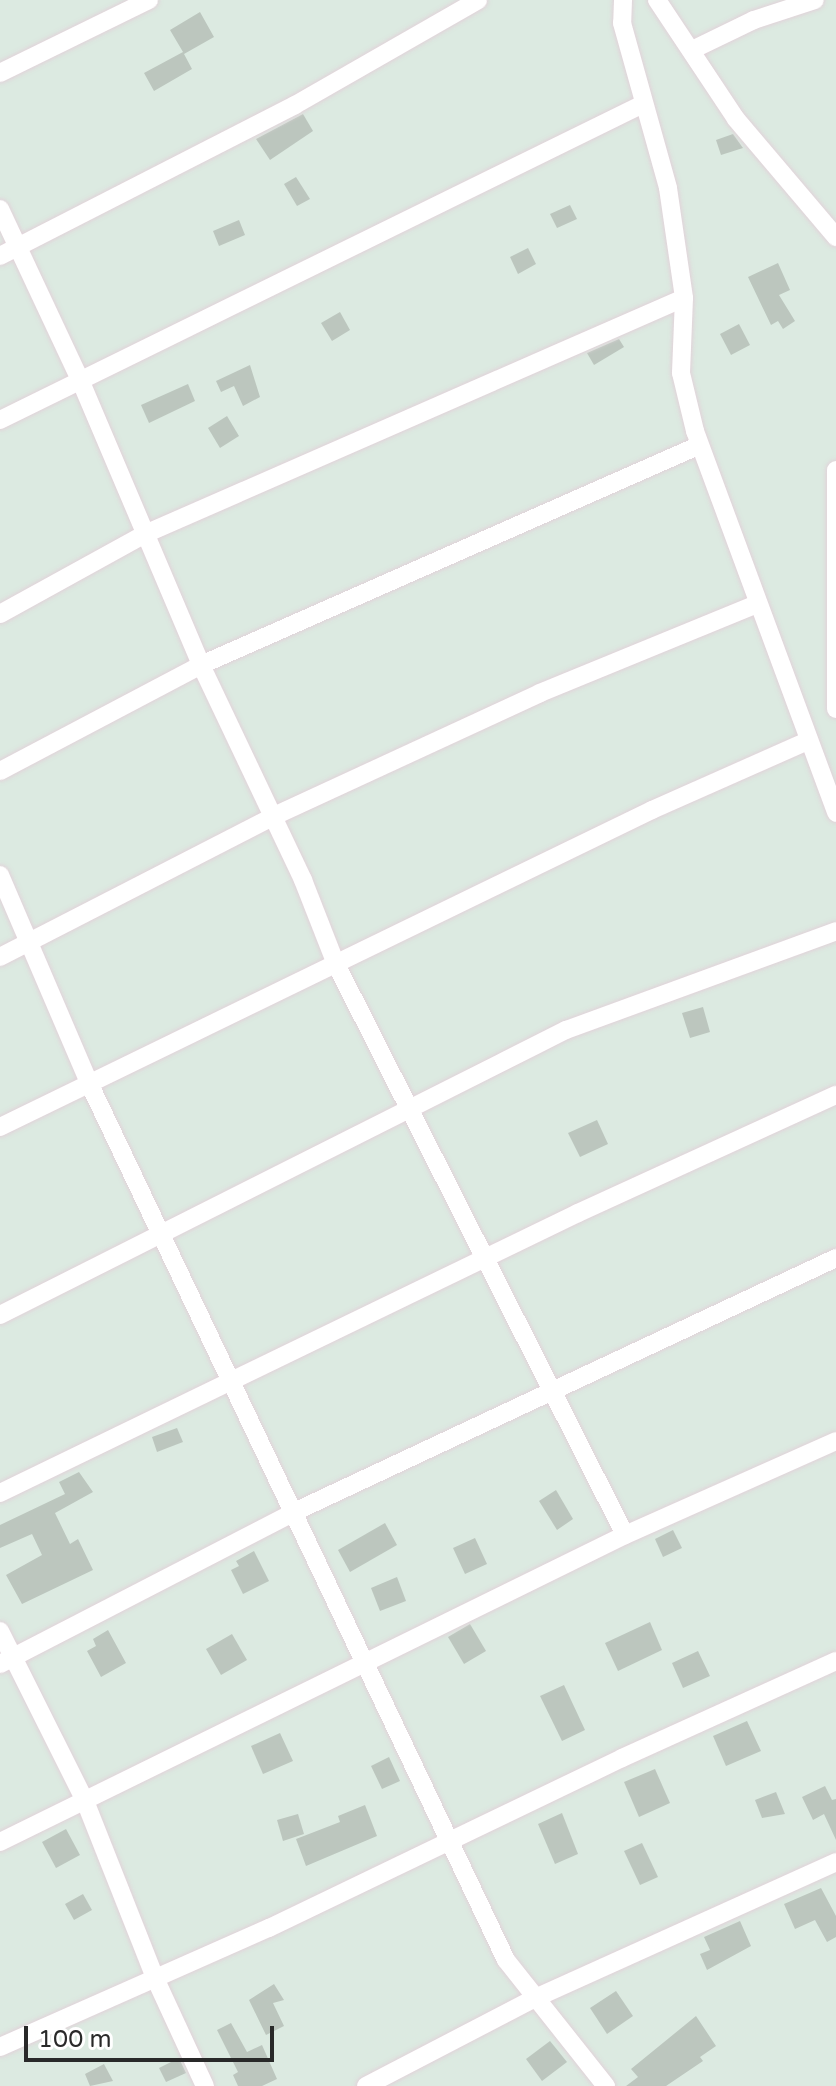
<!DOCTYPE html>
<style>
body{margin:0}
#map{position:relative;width:836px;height:2086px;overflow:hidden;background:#dceae1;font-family:"Varela Round",sans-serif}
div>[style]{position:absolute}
.building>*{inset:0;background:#bcc6be}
.roads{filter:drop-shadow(0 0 2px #e1d2d9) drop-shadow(0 0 2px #e1d2d9)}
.minor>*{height:18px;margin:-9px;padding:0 9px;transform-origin:9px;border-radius:9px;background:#fff}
span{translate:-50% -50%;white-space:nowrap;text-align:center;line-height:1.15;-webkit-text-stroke:6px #fff;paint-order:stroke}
.scale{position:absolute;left:24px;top:2026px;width:250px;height:36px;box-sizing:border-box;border:4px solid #292929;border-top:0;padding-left:10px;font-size:24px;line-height:28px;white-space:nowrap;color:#292929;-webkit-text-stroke:6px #fff;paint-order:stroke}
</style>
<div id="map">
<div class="building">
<div style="clip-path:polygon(200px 12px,214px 37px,184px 54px,192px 69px,154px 91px,144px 73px,183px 52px,170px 30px)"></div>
<div style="clip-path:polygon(303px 114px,313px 131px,270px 160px,256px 139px)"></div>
<div style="clip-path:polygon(733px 134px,743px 148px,721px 155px,716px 140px)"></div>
<div style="clip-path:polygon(296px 177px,310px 199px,297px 206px,284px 184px)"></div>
<div style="clip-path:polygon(570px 205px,577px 219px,557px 228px,550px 214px)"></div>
<div style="clip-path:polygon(239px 220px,245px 235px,219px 246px,213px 231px)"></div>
<div style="clip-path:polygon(528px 248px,536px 264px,518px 274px,510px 257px)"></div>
<div style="clip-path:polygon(778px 263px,790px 290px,779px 295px,795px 321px,783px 329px,778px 321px,771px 325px,748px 277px)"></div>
<div style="clip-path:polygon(340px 312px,350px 330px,332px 341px,321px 323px)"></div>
<div style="clip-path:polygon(739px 324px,750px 345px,731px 355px,720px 334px)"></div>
<div style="clip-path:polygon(619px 339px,624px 347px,594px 365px,587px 353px)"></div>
<div style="clip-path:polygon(250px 365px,260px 397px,243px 406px,234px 386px,221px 392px,216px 381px)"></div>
<div style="clip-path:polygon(188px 384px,195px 401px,149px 423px,141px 405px)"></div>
<div style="clip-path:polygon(227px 416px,239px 436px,220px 448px,208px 428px)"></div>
<div style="clip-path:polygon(703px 1007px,710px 1032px,690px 1038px,682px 1013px)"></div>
<div style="clip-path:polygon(597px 1120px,608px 1144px,580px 1157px,568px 1133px)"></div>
<div style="clip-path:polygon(177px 1428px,183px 1442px,157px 1452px,152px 1437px)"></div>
<div style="clip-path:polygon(79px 1472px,93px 1492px,55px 1513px,70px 1544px,78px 1539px,93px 1570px,22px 1604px,6px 1575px,42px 1555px,32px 1534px,0 1548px,0 1525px,65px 1494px,59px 1482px)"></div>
<div style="clip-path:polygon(556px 1490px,573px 1519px,557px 1530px,539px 1501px)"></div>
<div style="clip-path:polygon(385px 1523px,397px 1545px,350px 1572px,338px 1550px)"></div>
<div style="clip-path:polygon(673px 1530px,682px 1548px,663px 1557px,655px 1539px)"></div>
<div style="clip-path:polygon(475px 1538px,487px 1564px,465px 1574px,453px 1548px)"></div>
<div style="clip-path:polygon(254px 1551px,269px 1581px,243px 1594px,231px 1570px,239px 1566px,236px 1561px)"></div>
<div style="clip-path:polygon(397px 1577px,406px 1601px,380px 1611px,371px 1588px)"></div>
<div style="clip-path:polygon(650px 1622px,662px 1650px,618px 1671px,605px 1643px)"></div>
<div style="clip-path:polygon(470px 1624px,486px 1651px,464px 1664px,448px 1637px)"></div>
<div style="clip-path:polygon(108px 1630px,126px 1663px,101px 1677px,87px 1651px,96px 1646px,93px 1639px)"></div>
<div style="clip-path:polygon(232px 1634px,247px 1660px,221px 1675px,206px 1649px)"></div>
<div style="clip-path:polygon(698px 1651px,710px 1676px,683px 1688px,672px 1663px)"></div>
<div style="clip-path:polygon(564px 1685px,585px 1730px,562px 1741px,540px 1696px)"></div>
<div style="clip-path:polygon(747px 1721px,761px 1751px,726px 1766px,713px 1736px)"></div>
<div style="clip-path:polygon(280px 1733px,293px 1761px,263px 1774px,251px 1746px)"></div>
<div style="clip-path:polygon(389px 1757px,400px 1781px,382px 1789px,371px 1766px)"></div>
<div style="clip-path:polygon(655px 1769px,670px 1803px,639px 1817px,624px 1782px)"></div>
<div style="clip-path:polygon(825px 1786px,832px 1800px,836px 1799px,836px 1840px,824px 1814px,813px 1820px,802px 1797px)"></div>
<div style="clip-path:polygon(776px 1792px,785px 1814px,762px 1818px,755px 1800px)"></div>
<div style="clip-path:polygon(365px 1805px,377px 1836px,306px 1866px,296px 1839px,340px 1822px,338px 1816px)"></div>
<div style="clip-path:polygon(562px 1813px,578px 1854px,555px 1864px,538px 1824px)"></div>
<div style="clip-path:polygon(298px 1814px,304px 1834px,283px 1841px,277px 1820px)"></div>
<div style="clip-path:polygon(66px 1829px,80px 1855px,56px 1868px,42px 1842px)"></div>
<div style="clip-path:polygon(642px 1843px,658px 1877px,640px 1885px,624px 1851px)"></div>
<div style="clip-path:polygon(821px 1888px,836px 1916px,836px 1937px,827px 1942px,815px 1920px,795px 1929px,784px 1904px)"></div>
<div style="clip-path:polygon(83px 1894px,92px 1910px,74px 1920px,65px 1904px)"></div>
<div style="clip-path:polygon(740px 1921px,751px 1946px,707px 1970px,700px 1954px,710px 1950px,704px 1937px)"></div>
<div style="clip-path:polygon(274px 1984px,284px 2000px,273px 2003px,284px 2026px,266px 2035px,249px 2000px)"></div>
<div style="clip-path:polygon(616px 1991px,633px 2016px,607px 2034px,590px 2008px)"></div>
<div style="clip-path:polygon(696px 2016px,716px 2046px,700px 2057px,703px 2061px,666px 2086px,626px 2086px,638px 2077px,631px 2069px)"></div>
<div style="clip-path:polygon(231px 2023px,247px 2052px,262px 2045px,277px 2079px,262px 2086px,238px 2086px,233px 2075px,238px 2072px,217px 2030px)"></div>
<div style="clip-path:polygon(550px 2041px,567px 2062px,542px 2081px,526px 2059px)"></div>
<div style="clip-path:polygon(179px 2058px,186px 2073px,166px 2082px,159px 2068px)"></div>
<div style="clip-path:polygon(104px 2064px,113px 2081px,90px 2086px,85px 2074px)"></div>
</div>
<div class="roads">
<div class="minor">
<div style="left:623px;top:0;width:23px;rotate:92deg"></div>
<div style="left:622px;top:23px;width:171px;rotate:74.4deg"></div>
<div style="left:668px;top:188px;width:111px;rotate:81.7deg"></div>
<div style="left:684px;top:298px;width:75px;rotate:92.3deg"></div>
<div style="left:681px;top:373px;width:60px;rotate:76.4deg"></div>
<div style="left:695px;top:431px;width:407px;rotate:69.7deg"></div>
<div style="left:657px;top:0;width:143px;rotate:56.4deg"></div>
<div style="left:736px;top:119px;width:155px;rotate:49.7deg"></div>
<div style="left:692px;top:50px;width:69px;rotate:-25.8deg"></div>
<div style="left:754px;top:20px;width:64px;rotate:-18.2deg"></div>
<div style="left:0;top:73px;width:166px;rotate:-26.1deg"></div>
<div style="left:0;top:209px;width:191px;rotate:64.9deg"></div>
<div style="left:81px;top:382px;width:307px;rotate:67deg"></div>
<div style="left:201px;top:665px;width:238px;rotate:64.6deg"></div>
<div style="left:303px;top:880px;width:90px;rotate:68.6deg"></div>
<div style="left:336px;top:964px;width:640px;rotate:63.15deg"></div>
<div style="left:0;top:256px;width:331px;rotate:-27.1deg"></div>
<div style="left:295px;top:105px;width:211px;rotate:-29.8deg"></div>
<div style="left:0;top:420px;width:716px;rotate:-26.17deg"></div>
<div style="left:836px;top:470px;width:239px;rotate:90deg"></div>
<div style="left:0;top:614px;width:166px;rotate:-28.9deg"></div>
<div style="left:145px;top:534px;width:588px;rotate:-23.65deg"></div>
<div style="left:0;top:771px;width:227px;rotate:-27.8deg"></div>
<div style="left:201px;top:665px;width:545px;rotate:-23.79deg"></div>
<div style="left:0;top:875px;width:226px;rotate:66.8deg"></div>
<div style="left:89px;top:1083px;width:971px;rotate:64.57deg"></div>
<div style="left:506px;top:1960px;width:161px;rotate:51.6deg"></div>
<div style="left:0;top:957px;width:306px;rotate:-27.2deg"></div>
<div style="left:272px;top:817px;width:295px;rotate:-24.8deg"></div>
<div style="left:540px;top:693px;width:235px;rotate:-22.3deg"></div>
<div style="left:0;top:1127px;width:725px;rotate:-25.93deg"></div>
<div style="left:652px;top:810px;width:171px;rotate:-23.9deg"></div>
<div style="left:0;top:1315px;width:634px;rotate:-26.73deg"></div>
<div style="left:566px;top:1030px;width:288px;rotate:-20.1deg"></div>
<div style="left:0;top:1493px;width:642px;rotate:-25.85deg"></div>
<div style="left:578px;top:1213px;width:284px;rotate:-24.6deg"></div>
<div style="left:0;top:1631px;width:190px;rotate:63.4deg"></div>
<div style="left:85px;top:1801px;width:190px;rotate:68.4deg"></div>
<div style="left:155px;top:1978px;width:119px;rotate:65.2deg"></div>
<div style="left:0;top:1664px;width:329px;rotate:-27.3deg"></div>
<div style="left:292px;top:1513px;width:601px;rotate:-25.11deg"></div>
<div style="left:0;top:1842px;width:696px;rotate:-26.16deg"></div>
<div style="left:625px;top:1535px;width:231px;rotate:-24deg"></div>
<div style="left:0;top:2047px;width:294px;rotate:-23.9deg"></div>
<div style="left:269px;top:1928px;width:392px;rotate:-25.7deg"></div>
<div style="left:622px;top:1758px;width:235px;rotate:-24.4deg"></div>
<div style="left:366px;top:2086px;width:188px;rotate:-27.5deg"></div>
<div style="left:533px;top:1999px;width:333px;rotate:-24.3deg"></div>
</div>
</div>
<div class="scale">100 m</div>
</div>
